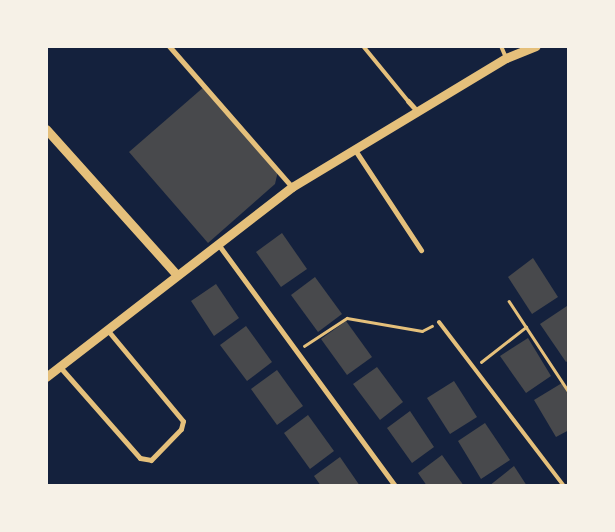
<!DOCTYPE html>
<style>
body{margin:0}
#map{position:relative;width:615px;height:532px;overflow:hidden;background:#14213d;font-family:Raleway,sans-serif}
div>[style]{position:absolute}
.building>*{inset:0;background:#48494c}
.path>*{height:2.5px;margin:-1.25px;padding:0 1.25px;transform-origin:1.25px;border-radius:1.25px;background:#e5c07b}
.service>*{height:4px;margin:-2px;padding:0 2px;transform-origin:2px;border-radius:2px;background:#e5c07b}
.minor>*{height:5px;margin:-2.5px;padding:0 2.5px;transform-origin:2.5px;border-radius:2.5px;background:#e5c07b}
.tertiary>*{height:9px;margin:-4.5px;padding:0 4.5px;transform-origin:4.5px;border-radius:4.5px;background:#e5c07b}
span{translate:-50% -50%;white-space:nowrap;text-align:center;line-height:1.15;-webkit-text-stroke:5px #f6f1e7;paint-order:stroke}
.frame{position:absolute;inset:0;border:48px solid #f6f1e7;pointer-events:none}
</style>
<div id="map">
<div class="building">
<div style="clip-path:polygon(205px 86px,278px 171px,275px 184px,208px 243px,129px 152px)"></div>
<div style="clip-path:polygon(282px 233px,307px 269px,281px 287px,256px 252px)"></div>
<div style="clip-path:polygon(533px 258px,558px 297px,532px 314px,508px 277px)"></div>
<div style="clip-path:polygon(315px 277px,342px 314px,318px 332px,291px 295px)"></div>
<div style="clip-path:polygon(216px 284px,239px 318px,214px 336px,191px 301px)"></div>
<div style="clip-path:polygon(567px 306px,569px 360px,566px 362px,540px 324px)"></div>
<div style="clip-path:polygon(346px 321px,372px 357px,347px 375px,321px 339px)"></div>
<div style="clip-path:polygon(246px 326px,272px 362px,247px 381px,220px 345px)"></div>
<div style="clip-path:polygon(528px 338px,551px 376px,526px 393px,500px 356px)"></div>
<div style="clip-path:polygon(377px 367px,403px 402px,380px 420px,353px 384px)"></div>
<div style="clip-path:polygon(277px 370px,303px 406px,277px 425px,251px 389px)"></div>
<div style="clip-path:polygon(454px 381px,477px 417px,450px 434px,427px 398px)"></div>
<div style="clip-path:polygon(562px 383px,569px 394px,569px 430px,556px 437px,534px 400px)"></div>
<div style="clip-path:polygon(410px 411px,434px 447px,412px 463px,387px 428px)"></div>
<div style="clip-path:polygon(308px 415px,334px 451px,310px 469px,284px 433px)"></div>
<div style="clip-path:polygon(485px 423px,510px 460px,481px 479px,458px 441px)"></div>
<div style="clip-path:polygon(442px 455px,464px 486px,427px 486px,418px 473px)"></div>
<div style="clip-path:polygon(340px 457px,360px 486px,321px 486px,314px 476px)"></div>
<div style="clip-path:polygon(514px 466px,527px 486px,489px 486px)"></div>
</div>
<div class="path">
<div style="left:509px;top:301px;width:109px;rotate:56.6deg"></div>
<div style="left:304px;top:346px;width:51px;rotate:-33.1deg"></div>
<div style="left:347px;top:318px;width:76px;rotate:9.8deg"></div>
<div style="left:422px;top:331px;width:11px;rotate:-27deg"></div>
<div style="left:481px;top:362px;width:57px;rotate:-37.9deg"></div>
</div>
<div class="service">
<div style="left:363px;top:46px;width:71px;rotate:50.7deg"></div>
<div style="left:501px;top:46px;width:13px;rotate:67deg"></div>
<div style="left:439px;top:322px;width:206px;rotate:52.7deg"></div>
</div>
<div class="minor">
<div style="left:169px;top:46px;width:187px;rotate:48.9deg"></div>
<div style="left:408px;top:101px;width:13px;rotate:48deg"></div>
<div style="left:355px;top:150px;width:120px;rotate:56.6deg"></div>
<div style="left:218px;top:244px;width:300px;rotate:53.8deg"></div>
<div style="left:60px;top:367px;width:121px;rotate:48.7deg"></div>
<div style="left:140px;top:458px;width:11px;rotate:10deg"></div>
<div style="left:151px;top:460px;width:43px;rotate:-45.9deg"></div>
<div style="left:181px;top:429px;width:8px;rotate:-76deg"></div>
<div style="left:183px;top:421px;width:116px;rotate:-129.7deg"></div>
</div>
<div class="tertiary">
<div style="left:46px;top:129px;width:196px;rotate:48.1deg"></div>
<div style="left:46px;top:377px;width:311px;rotate:-37.7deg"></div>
<div style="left:292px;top:187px;width:250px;rotate:-31.1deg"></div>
<div style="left:506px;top:58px;width:32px;rotate:-22deg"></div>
</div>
<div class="frame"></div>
</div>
